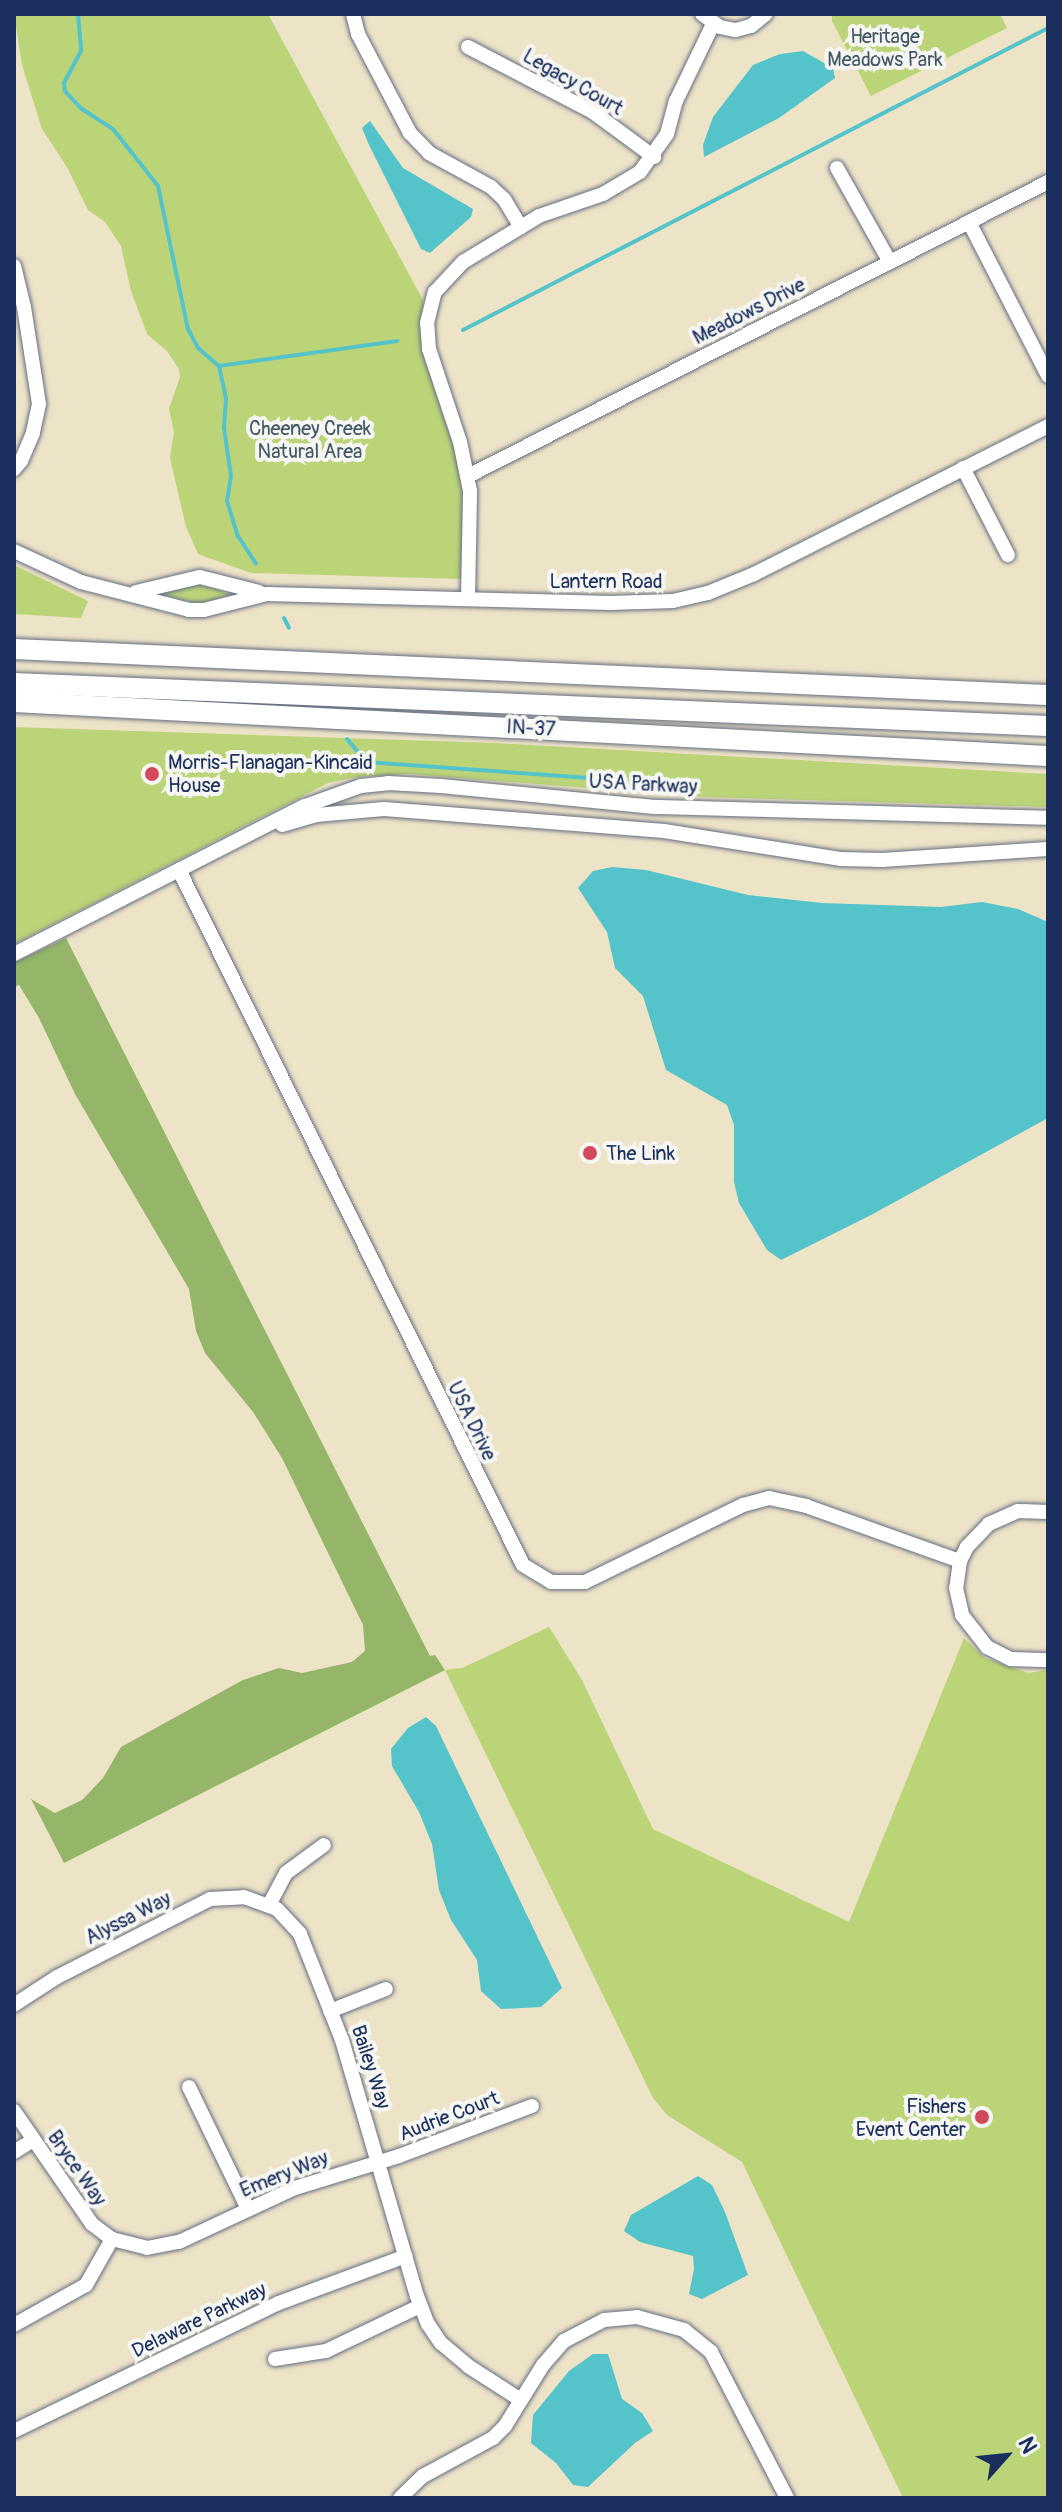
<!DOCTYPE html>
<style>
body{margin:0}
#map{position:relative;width:1062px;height:2512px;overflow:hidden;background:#ede3c7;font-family:Pangolin,sans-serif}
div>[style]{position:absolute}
.green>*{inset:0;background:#bcd478}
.forest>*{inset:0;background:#95b668}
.water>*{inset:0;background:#55c3ca}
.stream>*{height:4px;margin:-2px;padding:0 2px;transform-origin:2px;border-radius:2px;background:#55c3ca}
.roads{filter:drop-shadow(0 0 2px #646e83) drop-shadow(0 0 2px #646e83)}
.minor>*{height:14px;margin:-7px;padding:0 7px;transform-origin:7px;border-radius:7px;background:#fff}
.highway>*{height:20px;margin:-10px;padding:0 10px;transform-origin:10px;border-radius:10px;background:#fff}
.dots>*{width:22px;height:22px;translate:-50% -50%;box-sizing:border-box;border:4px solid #f6f6f2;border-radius:50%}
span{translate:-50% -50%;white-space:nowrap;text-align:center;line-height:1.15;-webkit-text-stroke:8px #f6f6f2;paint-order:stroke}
.park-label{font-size:20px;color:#435864}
.street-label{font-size:20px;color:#1b2f5e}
.poi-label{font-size:20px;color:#1b2f5e}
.left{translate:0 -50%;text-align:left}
.right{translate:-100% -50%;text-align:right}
.frame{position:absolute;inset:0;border:16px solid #1b2f5e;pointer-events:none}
.north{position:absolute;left:966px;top:2416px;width:80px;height:80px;-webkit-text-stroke:6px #f6f6f2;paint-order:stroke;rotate:63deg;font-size:22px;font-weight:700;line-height:32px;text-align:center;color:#1b2f5e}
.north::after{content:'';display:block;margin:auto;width:28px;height:36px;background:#1b2f5e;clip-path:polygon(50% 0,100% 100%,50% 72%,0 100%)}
</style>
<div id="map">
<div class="green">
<div style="clip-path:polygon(14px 14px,268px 14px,423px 300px,424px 355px,454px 441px,463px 483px,461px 579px,251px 573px,198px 554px,186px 527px,170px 458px,174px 432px,169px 409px,180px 377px,179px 369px,167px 351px,147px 334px,131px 291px,121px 246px,105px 222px,88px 210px,67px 167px,42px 129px,22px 65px)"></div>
<div style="clip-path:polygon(832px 14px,1000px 14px,1007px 28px,871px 96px,832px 21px)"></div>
<div style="clip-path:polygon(14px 565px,88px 601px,81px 618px,14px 614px)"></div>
<div style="clip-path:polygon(199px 583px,231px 595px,199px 604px,161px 594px)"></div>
<div style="clip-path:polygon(14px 727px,493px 743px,1048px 774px,1048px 807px,702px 797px,409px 774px,357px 777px,328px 783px,14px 944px)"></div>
<div style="clip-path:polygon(549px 1627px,582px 1680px,653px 1829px,849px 1922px,964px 1638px,985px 1658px,1028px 1673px,1048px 1670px,1048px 2498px,903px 2498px,742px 2162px,667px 2115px,653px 2098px,445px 1670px,462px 1668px)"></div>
</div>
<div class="forest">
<div style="clip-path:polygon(66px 938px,430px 1656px,435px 1655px,445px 1670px,64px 1863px,31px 1799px,55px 1813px,82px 1800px,103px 1778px,121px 1747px,243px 1680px,279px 1668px,302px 1673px,352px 1662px,365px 1651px,363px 1625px,282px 1458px,253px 1412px,205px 1353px,196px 1331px,189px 1289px,75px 1094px,39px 1018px,19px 985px,14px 987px,14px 963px)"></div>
</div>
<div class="water">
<div style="clip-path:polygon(803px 51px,833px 68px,835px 78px,779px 118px,704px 157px,703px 145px,713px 117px,753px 65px,780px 54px)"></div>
<div style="clip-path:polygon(370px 121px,403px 168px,473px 209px,471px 217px,430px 253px,421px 249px,369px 145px,362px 128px)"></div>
<div style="clip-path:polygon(612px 867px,646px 870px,748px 895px,822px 903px,941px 907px,982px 902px,1018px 909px,1048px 922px,1048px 1118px,871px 1215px,781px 1260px,767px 1250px,739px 1203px,734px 1182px,734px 1125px,727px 1105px,666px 1070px,643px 996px,615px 968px,607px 932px,578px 888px,593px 871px)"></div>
<div style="clip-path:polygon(426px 1717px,436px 1726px,562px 1988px,541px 2007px,501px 2009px,481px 1991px,477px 1960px,451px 1920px,439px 1890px,432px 1844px,419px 1812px,392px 1766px,391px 1749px,408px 1728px)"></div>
<div style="clip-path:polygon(698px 2176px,712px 2185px,725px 2212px,748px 2275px,702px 2299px,689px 2294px,694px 2269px,693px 2256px,640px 2242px,624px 2231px,631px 2215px)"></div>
<div style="clip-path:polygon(593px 2354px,608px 2354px,622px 2399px,642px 2413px,653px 2431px,635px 2443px,588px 2487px,573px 2485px,556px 2463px,531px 2443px,533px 2415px,569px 2371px)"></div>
</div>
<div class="stream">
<div style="left:78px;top:14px;width:37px;rotate:85deg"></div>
<div style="left:81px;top:51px;width:36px;rotate:118deg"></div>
<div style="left:64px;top:83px;width:8px;rotate:83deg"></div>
<div style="left:65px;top:91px;width:25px;rotate:47deg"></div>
<div style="left:82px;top:109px;width:37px;rotate:33deg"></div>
<div style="left:113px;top:129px;width:73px;rotate:51.7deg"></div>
<div style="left:158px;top:186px;width:146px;rotate:78.2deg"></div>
<div style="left:188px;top:329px;width:21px;rotate:62deg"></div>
<div style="left:198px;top:348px;width:28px;rotate:41deg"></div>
<div style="left:219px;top:366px;width:34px;rotate:78deg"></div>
<div style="left:226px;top:399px;width:29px;rotate:94deg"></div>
<div style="left:224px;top:428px;width:49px;rotate:81.7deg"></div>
<div style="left:231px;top:476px;width:25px;rotate:99deg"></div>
<div style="left:227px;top:501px;width:37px;rotate:73deg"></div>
<div style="left:238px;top:536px;width:33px;rotate:57deg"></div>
<div style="left:463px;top:330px;width:658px;rotate:-27.3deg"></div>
<div style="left:219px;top:366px;width:180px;rotate:-8deg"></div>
<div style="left:284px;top:618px;width:11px;rotate:63deg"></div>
<div style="left:347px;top:739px;width:30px;rotate:50deg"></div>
<div style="left:366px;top:762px;width:224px;rotate:4.1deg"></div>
</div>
<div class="roads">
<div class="minor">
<div style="left:353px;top:14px;width:21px;rotate:76deg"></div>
<div style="left:358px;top:34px;width:112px;rotate:62.3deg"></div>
<div style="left:410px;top:133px;width:28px;rotate:46deg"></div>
<div style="left:429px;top:153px;width:71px;rotate:28.7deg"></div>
<div style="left:491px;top:187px;width:18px;rotate:43deg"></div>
<div style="left:504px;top:199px;width:33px;rotate:59deg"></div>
<div style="left:702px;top:14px;width:22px;rotate:36deg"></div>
<div style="left:720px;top:27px;width:16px;rotate:11deg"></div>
<div style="left:736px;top:30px;width:16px;rotate:-15deg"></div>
<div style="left:751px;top:26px;width:19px;rotate:-39deg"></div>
<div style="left:468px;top:47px;width:141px;rotate:27.5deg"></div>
<div style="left:593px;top:112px;width:76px;rotate:36.4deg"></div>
<div style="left:837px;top:168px;width:108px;rotate:60.6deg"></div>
<div style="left:969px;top:222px;width:173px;rotate:62.8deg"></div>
<div style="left:14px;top:266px;width:42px;rotate:76.3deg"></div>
<div style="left:24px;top:307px;width:98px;rotate:81.2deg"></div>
<div style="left:39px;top:404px;width:30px;rotate:102deg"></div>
<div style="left:33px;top:433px;width:30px;rotate:113deg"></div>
<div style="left:21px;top:461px;width:11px;rotate:131deg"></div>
<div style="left:963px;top:468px;width:98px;rotate:62.7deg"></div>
<div style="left:468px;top:476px;width:650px;rotate:-26.88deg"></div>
<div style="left:14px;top:551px;width:74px;rotate:24.8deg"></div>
<div style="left:81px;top:582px;width:112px;rotate:14.5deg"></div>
<div style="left:189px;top:610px;width:15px"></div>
<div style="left:204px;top:610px;width:65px;rotate:-14.3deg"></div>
<div style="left:267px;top:594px;width:344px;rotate:1.5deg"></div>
<div style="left:611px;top:603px;width:62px;rotate:-1.8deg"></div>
<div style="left:673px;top:601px;width:36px;rotate:-13deg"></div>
<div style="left:708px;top:593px;width:50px;rotate:-22.4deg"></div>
<div style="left:754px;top:574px;width:329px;rotate:-26.7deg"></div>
<div style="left:136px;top:592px;width:66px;rotate:-13.2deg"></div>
<div style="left:200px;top:577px;width:61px;rotate:14.3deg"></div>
<div style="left:468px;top:599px;width:108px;rotate:-88.9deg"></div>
<div style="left:470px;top:491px;width:50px;rotate:-101.5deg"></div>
<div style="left:460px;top:442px;width:98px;rotate:-108.4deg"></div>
<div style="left:429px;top:349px;width:26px;rotate:-94deg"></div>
<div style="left:427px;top:323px;width:32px;rotate:-76deg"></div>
<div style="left:435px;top:292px;width:41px;rotate:-47deg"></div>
<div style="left:463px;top:262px;width:89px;rotate:-31.2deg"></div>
<div style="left:539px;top:216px;width:68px;rotate:-19deg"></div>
<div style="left:603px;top:194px;width:43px;rotate:-30.7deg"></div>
<div style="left:640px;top:172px;width:47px;rotate:-54.6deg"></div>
<div style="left:667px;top:134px;width:34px;rotate:-75deg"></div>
<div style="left:676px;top:101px;width:85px;rotate:-64.3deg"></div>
<div style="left:282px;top:825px;width:35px;rotate:-16deg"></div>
<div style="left:316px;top:815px;width:68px;rotate:-5deg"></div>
<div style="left:384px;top:809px;width:281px;rotate:4.5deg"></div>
<div style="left:664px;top:831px;width:178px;rotate:9deg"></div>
<div style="left:840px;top:859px;width:42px;rotate:1.4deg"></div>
<div style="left:882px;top:860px;width:166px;rotate:-3.8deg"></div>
<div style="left:179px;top:870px;width:775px;rotate:63.67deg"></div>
<div style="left:523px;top:1565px;width:33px;rotate:31deg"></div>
<div style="left:551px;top:1582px;width:34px"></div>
<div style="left:585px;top:1582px;width:176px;rotate:-26deg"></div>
<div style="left:743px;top:1505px;width:27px;rotate:-15deg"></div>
<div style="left:769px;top:1498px;width:38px;rotate:12deg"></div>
<div style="left:806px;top:1506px;width:164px;rotate:19.7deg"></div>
<div style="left:14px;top:954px;width:326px;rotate:-27deg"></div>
<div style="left:305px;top:806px;width:59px;rotate:-19.7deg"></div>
<div style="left:361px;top:786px;width:27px;rotate:-6deg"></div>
<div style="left:388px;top:783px;width:53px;rotate:3.2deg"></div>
<div style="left:441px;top:786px;width:217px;rotate:5.6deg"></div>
<div style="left:657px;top:807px;width:391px;rotate:1.6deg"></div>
<div style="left:1048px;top:1512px;width:30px;rotate:-178deg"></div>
<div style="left:1018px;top:1511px;width:32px;rotate:156deg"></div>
<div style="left:989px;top:1524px;width:32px;rotate:134deg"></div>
<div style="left:967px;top:1547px;width:16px;rotate:117deg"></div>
<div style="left:960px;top:1561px;width:27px;rotate:98deg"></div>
<div style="left:956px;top:1588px;width:28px;rotate:77deg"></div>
<div style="left:962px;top:1615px;width:41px;rotate:52deg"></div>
<div style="left:987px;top:1647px;width:27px;rotate:27deg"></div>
<div style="left:1011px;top:1659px;width:37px;rotate:2deg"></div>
<div style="left:269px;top:1905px;width:36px;rotate:-62deg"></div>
<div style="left:286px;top:1873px;width:47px;rotate:-36.4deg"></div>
<div style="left:14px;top:2005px;width:51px;rotate:-33.1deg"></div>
<div style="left:57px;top:1977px;width:172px;rotate:-27deg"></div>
<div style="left:210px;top:1899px;width:34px;rotate:-3deg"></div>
<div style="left:244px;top:1897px;width:35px;rotate:20deg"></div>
<div style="left:277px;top:1909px;width:34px;rotate:47deg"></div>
<div style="left:300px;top:1934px;width:114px;rotate:68.4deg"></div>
<div style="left:342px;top:2040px;width:267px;rotate:73.7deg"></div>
<div style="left:417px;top:2296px;width:30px;rotate:69deg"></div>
<div style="left:428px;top:2324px;width:23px;rotate:56deg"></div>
<div style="left:441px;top:2343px;width:35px;rotate:40deg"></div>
<div style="left:468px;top:2366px;width:63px;rotate:32.7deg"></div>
<div style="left:330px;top:2011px;width:60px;rotate:-21.4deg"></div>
<div style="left:189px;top:2087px;width:136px;rotate:64.2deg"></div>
<div style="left:14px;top:2111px;width:137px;rotate:55.4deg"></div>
<div style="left:92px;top:2224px;width:25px;rotate:37deg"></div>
<div style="left:112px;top:2239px;width:36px;rotate:14deg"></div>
<div style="left:147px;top:2248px;width:33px;rotate:-11deg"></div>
<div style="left:179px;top:2242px;width:128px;rotate:-25deg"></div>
<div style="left:295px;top:2188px;width:109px;rotate:-17.1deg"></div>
<div style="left:399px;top:2156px;width:142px;rotate:-20.6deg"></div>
<div style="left:14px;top:2152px;width:22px;rotate:-32deg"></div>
<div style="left:14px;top:2325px;width:82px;rotate:-29.1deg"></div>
<div style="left:86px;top:2285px;width:53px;rotate:-60.5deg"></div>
<div style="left:275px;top:2359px;width:52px;rotate:-8.9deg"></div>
<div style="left:326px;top:2351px;width:104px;rotate:-25.6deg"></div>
<div style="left:14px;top:2431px;width:294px;rotate:-25.8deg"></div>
<div style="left:279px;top:2303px;width:135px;rotate:-20.3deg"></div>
<div style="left:400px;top:2498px;width:32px;rotate:-44deg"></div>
<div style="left:423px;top:2476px;width:80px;rotate:-28.5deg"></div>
<div style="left:493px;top:2438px;width:17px;rotate:-45deg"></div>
<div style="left:505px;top:2426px;width:72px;rotate:-58.1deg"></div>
<div style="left:543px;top:2365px;width:32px;rotate:-49deg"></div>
<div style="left:564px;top:2341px;width:45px;rotate:-27.7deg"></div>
<div style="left:604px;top:2320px;width:33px;rotate:-5deg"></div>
<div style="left:637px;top:2317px;width:49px;rotate:15.5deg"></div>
<div style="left:684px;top:2330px;width:35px;rotate:39deg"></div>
<div style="left:711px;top:2352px;width:165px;rotate:62.5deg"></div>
</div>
<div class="highway">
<div style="left:14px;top:649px;width:1035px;rotate:2.55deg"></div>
<div style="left:14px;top:683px;width:1035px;rotate:2.38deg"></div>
<div style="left:14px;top:702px;width:1035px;rotate:2.99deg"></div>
</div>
</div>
<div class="dots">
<div style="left:152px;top:774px;background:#d1495b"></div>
<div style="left:590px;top:1153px;background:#d1495b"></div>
<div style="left:982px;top:2117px;background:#d1495b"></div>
</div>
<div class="park-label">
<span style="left:885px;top:48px">Heritage<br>Meadows Park</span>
<span style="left:310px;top:440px">Cheeney Creek<br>Natural Area</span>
</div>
<div class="street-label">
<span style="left:573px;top:82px;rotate:30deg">Legacy Court</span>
<span style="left:749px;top:311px;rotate:-27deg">Meadows Drive</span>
<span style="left:606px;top:581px">Lantern Road</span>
<span style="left:531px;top:728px;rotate:3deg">IN-37</span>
<span style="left:643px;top:784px;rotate:3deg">USA Parkway</span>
<span style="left:472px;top:1421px;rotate:64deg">USA Drive</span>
<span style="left:128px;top:1918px;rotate:-27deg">Alyssa Way</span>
<span style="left:371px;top:2067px;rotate:72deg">Bailey Way</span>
<span style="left:449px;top:2116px;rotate:-21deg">Audrie Court</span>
<span style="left:77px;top:2168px;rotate:55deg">Bryce Way</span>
<span style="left:284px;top:2174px;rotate:-22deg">Emery Way</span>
<span style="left:199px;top:2320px;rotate:-26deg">Delaware Parkway</span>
</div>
<div class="poi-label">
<span class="left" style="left:168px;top:774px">Morris-Flanagan-Kincaid<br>House</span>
<span class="left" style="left:606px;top:1153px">The Link</span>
<span class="right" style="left:966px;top:2118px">Fishers<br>Event Center</span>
</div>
<div class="frame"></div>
<div class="north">N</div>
</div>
